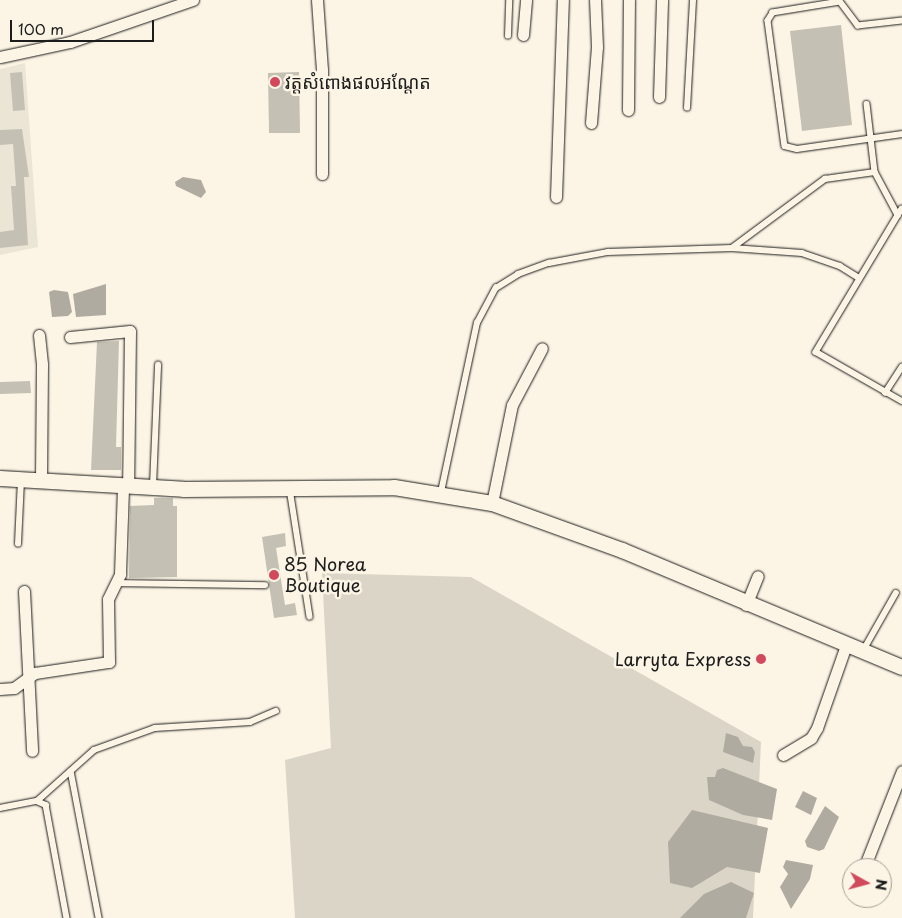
<!DOCTYPE html>
<meta charset="utf-8">
<style>
body{margin:0}
#map{position:relative;width:902px;height:918px;overflow:hidden;background:#fcf5e5;font-family:"Playpen Sans","Noto Sans Khmer",sans-serif}
div>[style]{position:absolute}
.built>*{inset:0;background:#ebe5d6}
.green>*{inset:0;background:#dbd5c8}
.water>*{inset:0;background:#b0aba1}
.building>*{inset:0;background:#c4c0b3}
.roads{filter:drop-shadow(0 0 1px #1c1c1c) drop-shadow(0 0 1px #1c1c1c)}
.lane>*{height:5.5px;margin:-2.75px;padding:0 2.75px;transform-origin:2.75px;border-radius:2.75px;background:#fcf5e5}
.street>*{height:11px;margin:-5.5px;padding:0 5.5px;transform-origin:5.5px;border-radius:5.5px;background:#fcf5e5}
.secondary>*{height:15px;margin:-7.5px;padding:0 7.5px;transform-origin:7.5px;border-radius:7.5px;background:#fcf5e5}
.dots>*{width:14px;height:14px;translate:-50% -50%;box-sizing:border-box;border:2px solid #fcf5e5;border-radius:50%}
span{translate:-50% -50%;white-space:nowrap;text-align:center;line-height:1.15;-webkit-text-stroke:5px #fcf5e5;paint-order:stroke}
.poi-label{font-size:18px;color:#1c1c1c}
.left{translate:0 -50%;text-align:left}
.right{translate:-100% -50%;text-align:right}
.north{position:absolute;left:842px;top:858px;width:50px;height:50px;box-sizing:border-box;background:#fcf5e5;border:1px solid #a29e95;border-radius:50%;rotate:97deg;font-size:14px;font-weight:700;line-height:20px;text-align:center;color:#1c1c1c}
.north::after{content:'';display:block;margin:auto;width:18px;height:22px;background:#d1495b;clip-path:polygon(50% 0,100% 100%,50% 72%,0 100%)}
.scale{position:absolute;left:10px;top:20px;width:144px;height:22px;box-sizing:border-box;border:2px solid #1c1c1c;border-top:0;padding-left:6px;font-size:15px;line-height:18px;white-space:nowrap;color:#1c1c1c;-webkit-text-stroke:4px #fcf5e5;paint-order:stroke}
</style>
<div id="map">
<div class="built">
<div style="clip-path:polygon(25px 63px,38px 247px,0 255px,0 69px)"></div>
</div>
<div class="green">
<div style="clip-path:polygon(322px 573px,471px 577px,761px 742px,753px 918px,295px 918px,285px 760px,331px 748px)"></div>
</div>
<div class="water">
<div style="clip-path:polygon(183px 177px,201px 180px,206px 192px,201px 198px,176px 186px,175px 182px)"></div>
<div style="clip-path:polygon(106px 284px,106px 315px,76px 317px,73px 294px)"></div>
<div style="clip-path:polygon(54px 290px,68px 292px,72px 312px,68px 316px,52px 317px,49px 292px)"></div>
<div style="clip-path:polygon(726px 733px,738px 737px,743px 746px,752px 747px,755px 752px,753px 763px,723px 752px)"></div>
<div style="clip-path:polygon(723px 768px,777px 789px,772px 820px,743px 815px,709px 800px,707px 777px,715px 777px,717px 770px)"></div>
<div style="clip-path:polygon(803px 791px,817px 798px,811px 815px,795px 807px)"></div>
<div style="clip-path:polygon(825px 806px,839px 817px,824px 849px,819px 851px,807px 847px,805px 841px)"></div>
<div style="clip-path:polygon(692px 810px,768px 828px,760px 873px,727px 867px,692px 888px,670px 883px,668px 842px)"></div>
<div style="clip-path:polygon(786px 860px,813px 865px,810px 879px,791px 909px,780px 887px,788px 874px,783px 867px)"></div>
<div style="clip-path:polygon(731px 882px,754px 893px,746px 918px,680px 918px,704px 894px)"></div>
</div>
<div class="building">
<div style="clip-path:polygon(841px 25px,852px 125px,802px 131px,790px 31px)"></div>
<div style="clip-path:polygon(22px 72px,25px 110px,13px 111px,10px 73px)"></div>
<div style="clip-path:polygon(299px 72px,300px 133px,269px 133px,268px 73px)"></div>
<div style="clip-path:polygon(22px 129px,29px 177px,24px 177px,28px 245px,0 248px,0 232px,14px 230px,11px 186px,16px 186px,13px 144px,0 145px,0 130px)"></div>
<div style="clip-path:polygon(119px 341px,116px 447px,121px 447px,121px 470px,91px 470px,97px 342px)"></div>
<div style="clip-path:polygon(30px 381px,31px 393px,0 394px,0 382px)"></div>
<div style="clip-path:polygon(154px 498px,173px 498px,173px 506px,177px 506px,177px 577px,129px 578px,130px 506px,154px 505px)"></div>
<div style="clip-path:polygon(285px 533px,286px 546px,276px 548px,285px 605px,295px 603px,297px 615px,274px 618px,262px 537px)"></div>
</div>
<div class="roads">
<div class="lane">
<div style="left:902px;top:21px;width:44px;rotate:173.5deg"></div>
<div style="left:858px;top:26px;width:30px;rotate:-127deg"></div>
<div style="left:840px;top:2px;width:68px;rotate:170.7deg"></div>
<div style="left:773px;top:13px;width:9px;rotate:122deg"></div>
<div style="left:768px;top:21px;width:126px;rotate:82.3deg"></div>
<div style="left:785px;top:146px;width:12px;rotate:14deg"></div>
<div style="left:797px;top:149px;width:106px;rotate:-8.1deg"></div>
<div style="left:508px;top:36px;width:36px;rotate:-88deg"></div>
<div style="left:867px;top:104px;width:68px;rotate:83.3deg"></div>
<div style="left:875px;top:172px;width:49px;rotate:61.9deg"></div>
<div style="left:687px;top:108px;width:108px;rotate:-86.8deg"></div>
<div style="left:902px;top:209px;width:167px;rotate:121deg"></div>
<div style="left:816px;top:352px;width:99px;rotate:29.7deg"></div>
<div style="left:732px;top:248px;width:116px;rotate:-36.6deg"></div>
<div style="left:825px;top:179px;width:50px;rotate:-8deg"></div>
<div style="left:885px;top:393px;width:31px;rotate:-57deg"></div>
<div style="left:153px;top:486px;width:121px;rotate:-87.6deg"></div>
<div style="left:290px;top:489px;width:129px;rotate:81.1deg"></div>
<div style="left:441px;top:492px;width:173px;rotate:-78deg"></div>
<div style="left:477px;top:323px;width:40px;rotate:-62deg"></div>
<div style="left:496px;top:288px;width:26px;rotate:-32deg"></div>
<div style="left:518px;top:274px;width:33px;rotate:-20deg"></div>
<div style="left:549px;top:263px;width:60px;rotate:-10.6deg"></div>
<div style="left:608px;top:252px;width:124px;rotate:-1.8deg"></div>
<div style="left:732px;top:248px;width:70px;rotate:4.1deg"></div>
<div style="left:802px;top:253px;width:40px;rotate:18.9deg"></div>
<div style="left:840px;top:266px;width:22px;rotate:32deg"></div>
<div style="left:18px;top:544px;width:63px;rotate:-87.3deg"></div>
<div style="left:116px;top:583px;width:149px;rotate:0.8deg"></div>
<div style="left:864px;top:649px;width:64px;rotate:-60.3deg"></div>
<div style="left:71px;top:771px;width:150px;rotate:79.2deg"></div>
<div style="left:37px;top:801px;width:76px;rotate:-41.8deg"></div>
<div style="left:94px;top:750px;width:65px;rotate:-19.8deg"></div>
<div style="left:155px;top:728px;width:95px;rotate:-3.6deg"></div>
<div style="left:250px;top:722px;width:28px;rotate:-23deg"></div>
<div style="left:0;top:808px;width:38px;rotate:-11deg"></div>
<div style="left:37px;top:801px;width:10px;rotate:24deg"></div>
<div style="left:46px;top:805px;width:115px;rotate:79.5deg"></div>
</div>
<div class="street">
<div style="left:317px;top:0;width:70px;rotate:85.9deg"></div>
<div style="left:322px;top:70px;width:104px;rotate:90deg"></div>
<div style="left:523px;top:35px;width:35px;rotate:-85deg"></div>
<div style="left:0;top:57px;width:72px;rotate:-12.1deg"></div>
<div style="left:70px;top:42px;width:130px;rotate:-18.9deg"></div>
<div style="left:659px;top:97px;width:97px;rotate:-88.2deg"></div>
<div style="left:628px;top:110px;width:110px;rotate:-89.5deg"></div>
<div style="left:591px;top:123px;width:76px;rotate:-85.5deg"></div>
<div style="left:597px;top:47px;width:47px;rotate:-92.4deg"></div>
<div style="left:556px;top:197px;width:197px;rotate:-88deg"></div>
<div style="left:39px;top:335px;width:30px;rotate:84deg"></div>
<div style="left:42px;top:365px;width:115px;rotate:90.5deg"></div>
<div style="left:70px;top:337px;width:60px;rotate:-5.7deg"></div>
<div style="left:130px;top:331px;width:155px;rotate:90.7deg"></div>
<div style="left:492px;top:503px;width:100px;rotate:-78.5deg"></div>
<div style="left:512px;top:405px;width:64px;rotate:-62.2deg"></div>
<div style="left:24px;top:591px;width:160px;rotate:87.1deg"></div>
<div style="left:746px;top:605px;width:31px;rotate:-68deg"></div>
<div style="left:0;top:689px;width:14px;rotate:-4deg"></div>
<div style="left:14px;top:688px;width:26px;rotate:-36deg"></div>
<div style="left:35px;top:673px;width:75px;rotate:-8.5deg"></div>
<div style="left:109px;top:662px;width:63px;rotate:-90.9deg"></div>
<div style="left:108px;top:599px;width:28px;rotate:-64deg"></div>
<div style="left:120px;top:574px;width:88px;rotate:-88deg"></div>
<div style="left:783px;top:755px;width:33px;rotate:-31deg"></div>
<div style="left:811px;top:738px;width:12px;rotate:-59deg"></div>
<div style="left:817px;top:728px;width:88px;rotate:-70.7deg"></div>
<div style="left:864px;top:868px;width:104px;rotate:-68.6deg"></div>
</div>
<div class="secondary">
<div style="left:0;top:478px;width:183px;rotate:3.4deg"></div>
<div style="left:183px;top:489px;width:211px;rotate:-0.5deg"></div>
<div style="left:394px;top:487px;width:99px;rotate:9.3deg"></div>
<div style="left:492px;top:503px;width:138px;rotate:19.9deg"></div>
<div style="left:622px;top:550px;width:303px;rotate:22.7deg"></div>
</div>
</div>
<div class="dots">
<div style="left:275px;top:82px;background:#d1495b"></div>
<div style="left:274px;top:575px;background:#d1495b"></div>
<div style="left:761px;top:659px;background:#d1495b"></div>
</div>
<div class="poi-label">
<span class="left" style="left:285px;top:82px">វត្តសំពោងផលអណ្តែត</span>
<span class="left" style="left:284px;top:575px">85 Norea<br>Boutique</span>
<span class="right" style="left:751px;top:659px">Larryta Express</span>
</div>
<div class="north">N</div>
<div class="scale">100 m</div>
</div>
